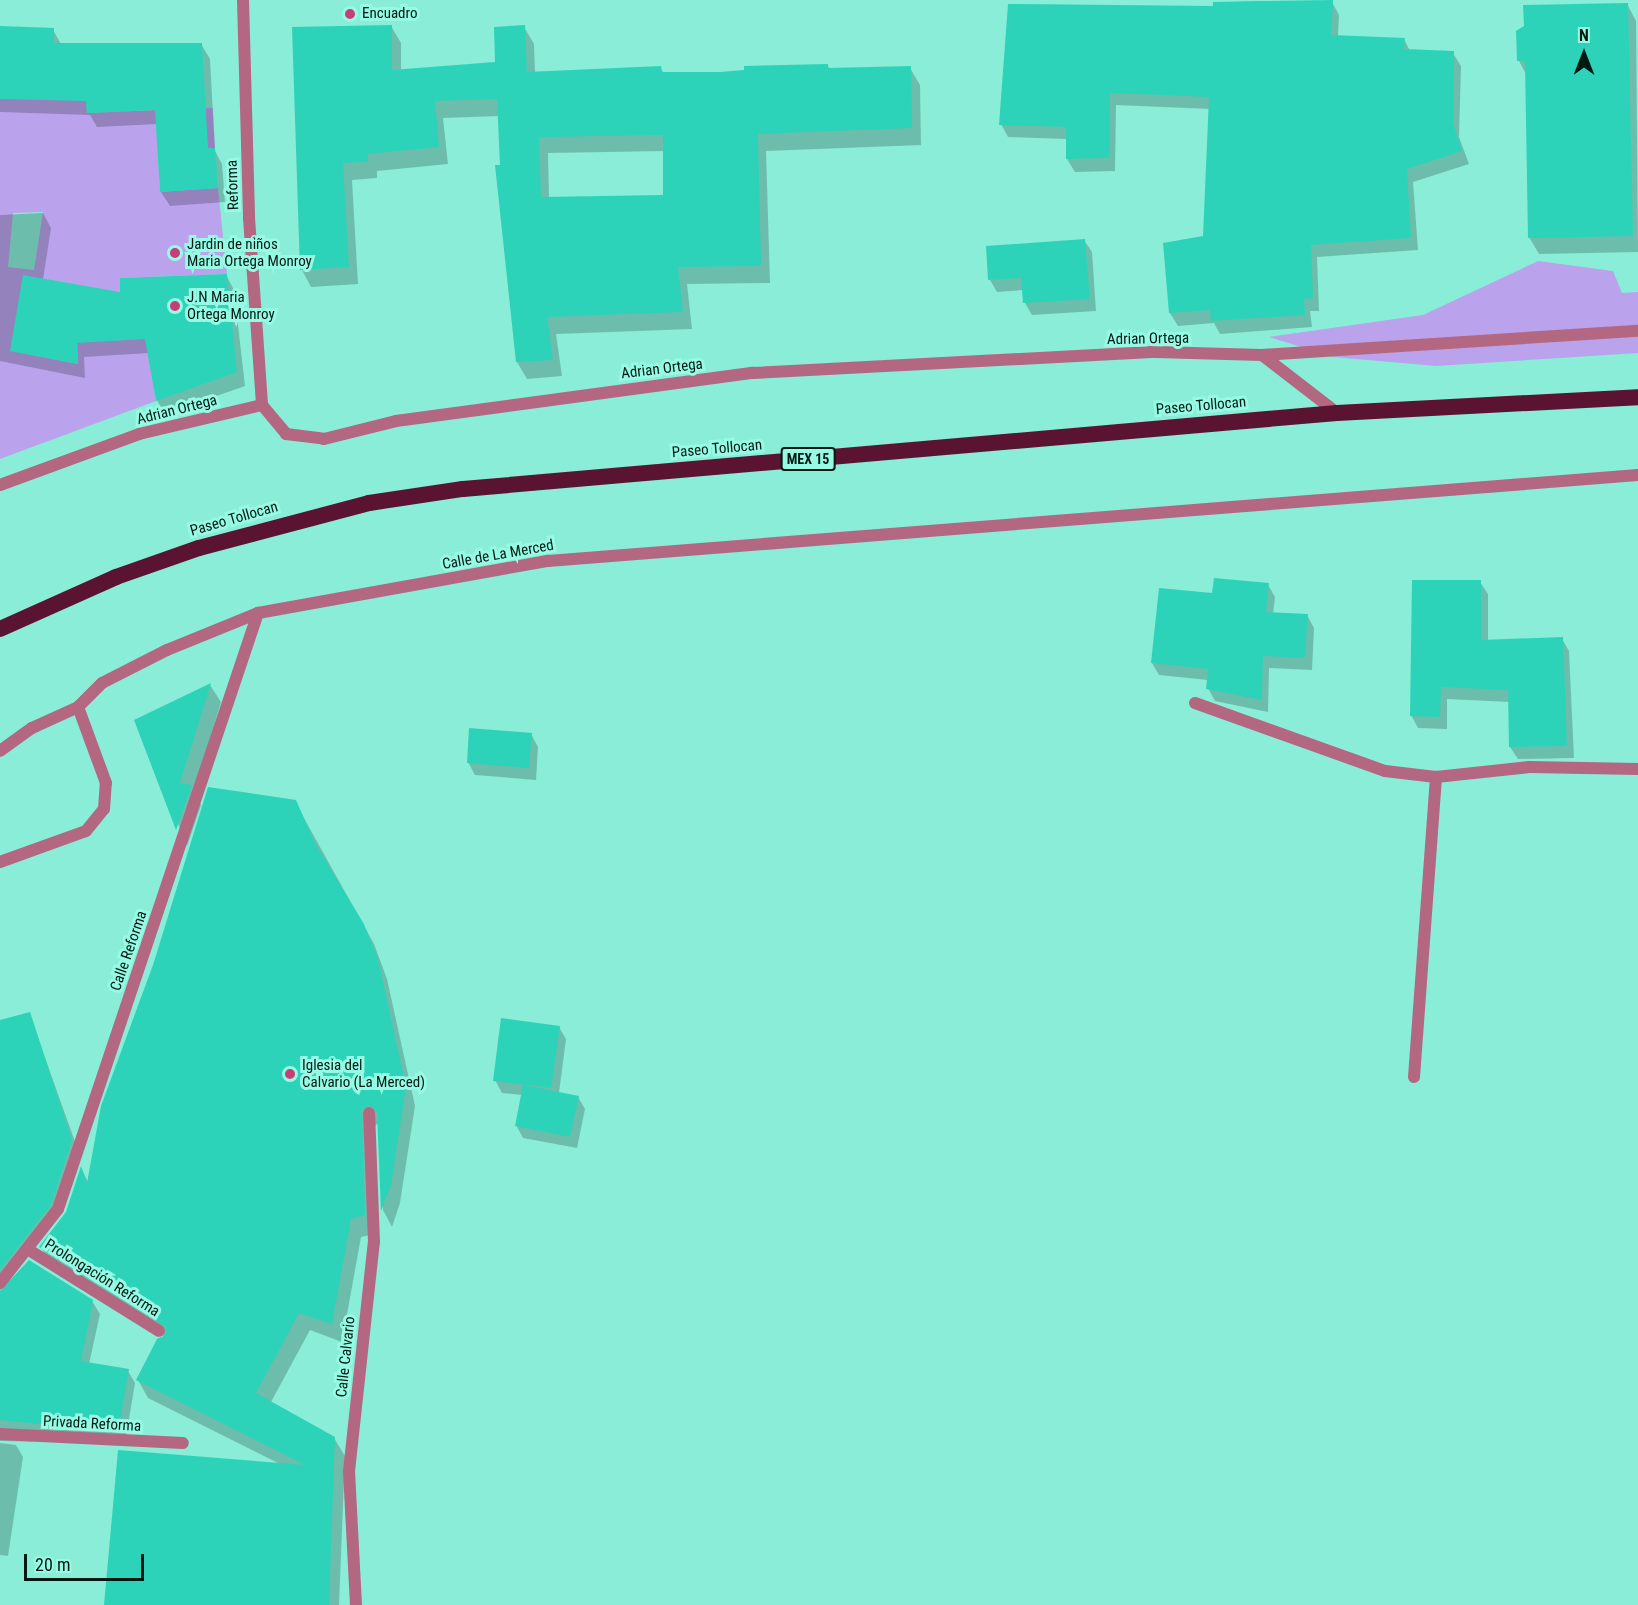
<!DOCTYPE html>
<meta charset="utf-8">
<style>
body{margin:0}
#map{position:relative;width:1638px;height:1605px;overflow:hidden;background:#89edd7;font-family:"Roboto Condensed",sans-serif}
div>[style]{position:absolute}
.green>*{inset:0;background:#baa3ec}
.shadow>*{inset:0;background:#0003}
.building>*{inset:0;background:#2dd3b8}
.service>*{height:12px;margin:-6px;padding:0 6px;transform-origin:6px;border-radius:6px;background:#b36781}
.minor>*{height:12px;margin:-6px;padding:0 6px;transform-origin:6px;border-radius:6px;background:#b36781}
.trunk>*{height:16px;margin:-8px;padding:0 8px;transform-origin:8px;border-radius:8px;background:#5a1432}
.dots>*{width:16px;height:16px;translate:-50% -50%;box-sizing:border-box;border:3px solid #96fae4;border-radius:50%}
span{translate:-50% -50%;white-space:nowrap;text-align:center;line-height:1.15;-webkit-text-stroke:6px #96fae4;paint-order:stroke}
.shield-label span{padding:2px 4px;background:#96fae4;border:2px solid;border-radius:4px;-webkit-text-stroke-width:0}
.shield-label{font-size:14px;color:#001913;font-weight:700}
.poi-label{font-size:15px;color:#001913}
.left{translate:0 -50%;text-align:left}
.street-label{font-size:15px;color:#001913}
.north{position:absolute;left:1554px;top:24px;width:60px;height:60px;-webkit-text-stroke:4px #96fae4;paint-order:stroke;rotate:0deg;font-size:16px;font-weight:700;line-height:24px;text-align:center;color:#001913}
.north::after{content:'';display:block;margin:auto;width:21px;height:27px;background:#001913;clip-path:polygon(50% 0,100% 100%,50% 72%,0 100%)}
.scale{position:absolute;left:24px;top:1554px;width:120px;height:27px;box-sizing:border-box;border:3px solid #001913;border-top:0;padding-left:8px;font-size:18px;line-height:21px;white-space:nowrap;color:#001913;-webkit-text-stroke:4px #96fae4;paint-order:stroke}
</style>
<div id="map">
<div class="green">
<div style="clip-path:polygon(evenodd,54px 43px,82px 43px,87px 113px,213px 108px,215px 148px,158px 151px,160px 192px,218px 188px,227px 274px,120px 278px,122px 340px,207px 335px,153px 382px,156px 401px,0 459px,0 99px,54px 43px,43px 212px,34px 270px,8px 267px,13px 213px,43px 212px,54px 43px,75px 284px,78px 364px,11px 351px,75px 284px)"></div>
<div style="clip-path:polygon(1538px 261px,1613px 271px,1622px 293px,1638px 292px,1638px 353px,1436px 366px,1333px 357px,1269px 337px,1423px 315px)"></div>
</div>
<div class="shadow">
<div style="clip-path:polygon(1256px 1px,1332px 2px,1339px 15px,1338px 36px,1404px 39px,1410px 51px,1453px 53px,1461px 66px,1459px 137px,1469px 164px,1413px 182px,1418px 250px,1317px 257px,1319px 311px,1310px 311px,1312px 327px,1220px 334px,1214px 323px,1178px 326px,1170px 313px,1165px 244px,1204px 237px,1210px 109px,1116px 105px,1115px 171px,1075px 172px,1067px 159px,1067px 139px,1008px 137px,1001px 124px,1214px 8px,1214px 3px)"></div>
<div style="clip-path:polygon(1627px 4px,1636px 21px,1638px 252px,1539px 254px,1529px 237px,1526px 74px,1519px 61px)"></div>
<div style="clip-path:polygon(evenodd,391px 26px,401px 43px,401px 71px,497px 64px,524px 27px,534px 44px,535px 73px,660px 67px,664px 74px,720px 74px,827px 65px,830px 69px,910px 68px,920px 85px,921px 145px,766px 151px,770px 283px,687px 284px,692px 329px,556px 334px,562px 376px,527px 379px,517px 362px,499px 116px,443px 118px,448px 164px,377px 171px,377px 178px,352px 180px,358px 284px,311px 287px,302px 270px,294px 29px,391px 26px,665px 151px,665px 196px,549px 198px,548px 153px,665px 151px)"></div>
<div style="clip-path:polygon(0 27px,53px 30px,61px 44px,201px 44px,210px 59px,215px 151px,222px 164px,225px 202px,170px 206px,161px 192px,157px 124px,97px 127px,90px 115px,0 112px)"></div>
<div style="clip-path:polygon(43px 213px,51px 228px,43px 280px,122px 294px,226px 275px,234px 290px,245px 386px,165px 414px,157px 400px,149px 353px,84px 357px,85px 378px,0 361px,0 215px)"></div>
<div style="clip-path:polygon(1084px 240px,1092px 252px,1096px 311px,1032px 315px,1025px 303px,1024px 290px,997px 292px,990px 280px)"></div>
<div style="clip-path:polygon(1480px 582px,1488px 594px,1488px 641px,1562px 639px,1569px 651px,1574px 758px,1518px 759px,1510px 747px,1510px 702px,1447px 699px,1447px 729px,1418px 728px,1411px 715px)"></div>
<div style="clip-path:polygon(1268px 585px,1275px 597px,1273px 614px,1307px 615px,1314px 628px,1312px 670px,1269px 668px,1268px 712px,1215px 701px,1208px 688px,1208px 680px,1159px 675px,1152px 663px,1213px 594px)"></div>
<div style="clip-path:polygon(210px 685px,221px 702px,194px 791px,201px 805px,187px 846px,136px 721px)"></div>
<div style="clip-path:polygon(531px 734px,538px 747px,536px 780px,475px 775px,468px 762px)"></div>
<div style="clip-path:polygon(295px 802px,374px 944px,387px 979px,415px 1106px,400px 1203px,392px 1227px,383px 1210px,379px 1123px,371px 1128px,374px 1234px,361px 1237px,342px 1342px,310px 1330px,271px 1402px,334px 1438px,345px 1456px,339px 1605px,105px 1605px,280px 1464px,148px 1398px,138px 1380px,165px 1337px,51px 1265px,41px 1247px,67px 1213px,82px 1170px,88px 1182px)"></div>
<div style="clip-path:polygon(29px 1013px,79px 1153px,57px 1218px,0 1291px,0 1021px)"></div>
<div style="clip-path:polygon(559px 1027px,566px 1039px,559px 1093px,578px 1097px,585px 1109px,577px 1148px,523px 1138px,516px 1125px,522px 1095px,502px 1093px,495px 1080px)"></div>
<div style="clip-path:polygon(0 1291px,92px 1301px,100px 1314px,89px 1364px,128px 1371px,135px 1383px,125px 1443px,0 1441px)"></div>
<div style="clip-path:polygon(0 1443px,16px 1445px,23px 1457px,8px 1556px,0 1555px)"></div>
</div>
<div class="building">
<div style="clip-path:polygon(1333px 0,1331px 35px,1405px 38px,1404px 49px,1454px 51px,1453px 123px,1462px 151px,1407px 169px,1411px 238px,1311px 245px,1313px 298px,1304px 299px,1305px 315px,1211px 321px,1210px 310px,1169px 313px,1163px 243px,1203px 236px,1209px 97px,1110px 93px,1109px 158px,1066px 159px,1066px 127px,999px 125px,1008px 4px,1213px 6px,1213px 2px)"></div>
<div style="clip-path:polygon(1628px 3px,1633px 236px,1528px 238px,1525px 61px,1517px 61px,1516px 31px,1524px 26px,1523px 5px)"></div>
<div style="clip-path:polygon(evenodd,392px 25px,392px 70px,495px 62px,494px 27px,525px 25px,527px 72px,661px 66px,662px 72px,720px 72px,744px 70px,744px 66px,828px 64px,828px 68px,911px 66px,912px 128px,758px 134px,761px 266px,678px 267px,683px 312px,547px 317px,553px 360px,516px 362px,495px 165px,500px 165px,497px 99px,435px 101px,439px 147px,368px 154px,368px 162px,343px 163px,349px 267px,300px 270px,292px 27px,392px 25px,663px 135px,663px 195px,541px 197px,539px 137px,663px 135px)"></div>
<div style="clip-path:polygon(0 26px,54px 28px,54px 43px,202px 43px,208px 148px,215px 148px,218px 188px,160px 192px,155px 110px,87px 113px,86px 101px,0 99px)"></div>
<div style="clip-path:polygon(1085px 239px,1090px 299px,1023px 303px,1021px 278px,988px 280px,986px 246px)"></div>
<div style="clip-path:polygon(227px 274px,237px 372px,156px 401px,145px 339px,77px 343px,78px 364px,10px 351px,23px 275px,120px 292px,120px 278px)"></div>
<div style="clip-path:polygon(1214px 578px,1269px 583px,1266px 612px,1308px 614px,1305px 658px,1263px 656px,1262px 700px,1206px 689px,1208px 669px,1151px 663px,1159px 588px,1212px 593px)"></div>
<div style="clip-path:polygon(1412px 580px,1481px 580px,1481px 640px,1563px 637px,1567px 746px,1509px 747px,1508px 690px,1441px 687px,1440px 717px,1410px 716px)"></div>
<div style="clip-path:polygon(211px 683px,180px 783px,192px 785px,176px 830px,134px 720px)"></div>
<div style="clip-path:polygon(469px 728px,532px 733px,529px 768px,467px 763px)"></div>
<div style="clip-path:polygon(208px 787px,296px 800px,315px 843px,364px 924px,378px 959px,406px 1087px,391px 1185px,381px 1211px,377px 1112px,369px 1105px,362px 1110px,365px 1215px,351px 1219px,332px 1324px,299px 1313px,256px 1393px,335px 1437px,329px 1605px,104px 1605px,118px 1450px,305px 1465px,136px 1380px,157px 1339px,166px 1335px,166px 1327px,39px 1247px,66px 1212px,81px 1166px,87px 1183px,101px 1106px,153px 965px)"></div>
<div style="clip-path:polygon(30px 1012px,72px 1140px,51px 1205px,0 1270px,0 1020px)"></div>
<div style="clip-path:polygon(501px 1018px,560px 1026px,551px 1088px,493px 1081px)"></div>
<div style="clip-path:polygon(523px 1085px,579px 1096px,570px 1137px,515px 1126px)"></div>
<div style="clip-path:polygon(29px 1260px,93px 1300px,81px 1361px,129px 1369px,118px 1432px,0 1420px,0 1291px)"></div>
</div>
<div class="service">
<div style="left:1262px;top:355px;width:377px;rotate:-3.7deg"></div>
<div style="left:0;top:862px;width:91px;rotate:-19.8deg"></div>
<div style="left:86px;top:831px;width:28px;rotate:-51deg"></div>
<div style="left:104px;top:809px;width:26px;rotate:-86deg"></div>
<div style="left:106px;top:783px;width:81px;rotate:-110.2deg"></div>
<div style="left:0;top:1434px;width:183px;rotate:2.8deg"></div>
</div>
<div class="minor">
<div style="left:243px;top:0;width:218px;rotate:88.4deg"></div>
<div style="left:249px;top:218px;width:187px;rotate:86deg"></div>
<div style="left:262px;top:405px;width:38px;rotate:50deg"></div>
<div style="left:286px;top:434px;width:38px;rotate:7deg"></div>
<div style="left:324px;top:439px;width:74px;rotate:-14deg"></div>
<div style="left:396px;top:421px;width:360px;rotate:-7.7deg"></div>
<div style="left:753px;top:373px;width:404px;rotate:-3deg"></div>
<div style="left:1156px;top:352px;width:106px;rotate:1.6deg"></div>
<div style="left:1262px;top:355px;width:95px;rotate:37.7deg"></div>
<div style="left:0;top:485px;width:148px;rotate:-20.1deg"></div>
<div style="left:139px;top:434px;width:126px;rotate:-13.3deg"></div>
<div style="left:1195px;top:703px;width:202px;rotate:19.7deg"></div>
<div style="left:1385px;top:771px;width:51px;rotate:6.7deg"></div>
<div style="left:1436px;top:777px;width:94px;rotate:-6.1deg"></div>
<div style="left:1529px;top:767px;width:109px;rotate:1.1deg"></div>
<div style="left:0;top:751px;width:39px;rotate:-36deg"></div>
<div style="left:32px;top:728px;width:51px;rotate:-24.5deg"></div>
<div style="left:78px;top:707px;width:34px;rotate:-45deg"></div>
<div style="left:102px;top:683px;width:73px;rotate:-26.9deg"></div>
<div style="left:167px;top:650px;width:98px;rotate:-22.1deg"></div>
<div style="left:258px;top:613px;width:295px;rotate:-10.2deg"></div>
<div style="left:548px;top:561px;width:1093px;rotate:-4.51deg"></div>
<div style="left:1414px;top:1077px;width:301px;rotate:-85.8deg"></div>
<div style="left:29px;top:1250px;width:153px;rotate:31.9deg"></div>
<div style="left:0;top:1283px;width:94px;rotate:-51.9deg"></div>
<div style="left:58px;top:1209px;width:629px;rotate:-71.45deg"></div>
<div style="left:356px;top:1605px;width:134px;rotate:-93deg"></div>
<div style="left:349px;top:1471px;width:230px;rotate:-83.8deg"></div>
<div style="left:374px;top:1242px;width:129px;rotate:-92.2deg"></div>
</div>
<div class="trunk">
<div style="left:0;top:629px;width:127px;rotate:-24.1deg"></div>
<div style="left:116px;top:577px;width:88px;rotate:-19.3deg"></div>
<div style="left:199px;top:548px;width:176px;rotate:-14.8deg"></div>
<div style="left:369px;top:503px;width:95px;rotate:-8.5deg"></div>
<div style="left:463px;top:489px;width:877px;rotate:-4.97deg"></div>
<div style="left:1337px;top:413px;width:301px;rotate:-3deg"></div>
</div>
<div class="dots">
<div style="left:350px;top:14px;background:#c63d78"></div>
<div style="left:175px;top:253px;background:#c63d78"></div>
<div style="left:175px;top:306px;background:#c63d78"></div>
<div style="left:290px;top:1074px;background:#c63d78"></div>
</div>
<div class="shield-label">
<span style="left:808px;top:459px">MEX 15</span>
</div>
<div class="poi-label">
<span class="left" style="left:362px;top:14px">Encuadro</span>
<span class="left" style="left:187px;top:253px">Jardin de niños<br>Maria Ortega Monroy</span>
<span class="left" style="left:187px;top:306px">J.N Maria<br>Ortega Monroy</span>
<span class="left" style="left:302px;top:1074px">Iglesia del<br>Calvario (La Merced)</span>
</div>
<div class="street-label">
<span style="left:233px;top:185px;rotate:-92deg">Reforma</span>
<span style="left:1148px;top:339px;rotate:-1deg">Adrian Ortega</span>
<span style="left:662px;top:369px;rotate:-7deg">Adrian Ortega</span>
<span style="left:1201px;top:406px;rotate:-5deg">Paseo Tollocan</span>
<span style="left:177px;top:410px;rotate:-14deg">Adrian Ortega</span>
<span style="left:717px;top:449px;rotate:-5deg">Paseo Tollocan</span>
<span style="left:234px;top:519px;rotate:-16deg">Paseo Tollocan</span>
<span style="left:498px;top:555px;rotate:-10deg">Calle de La Merced</span>
<span style="left:129px;top:951px;rotate:-71deg">Calle Reforma</span>
<span style="left:102px;top:1278px;rotate:32deg">Prolongación Reforma</span>
<span style="left:346px;top:1357px;rotate:-84deg">Calle Calvario</span>
<span style="left:92px;top:1424px;rotate:3deg">Privada Reforma</span>
</div>
<div class="north">N</div>
<div class="scale">20 m</div>
</div>
